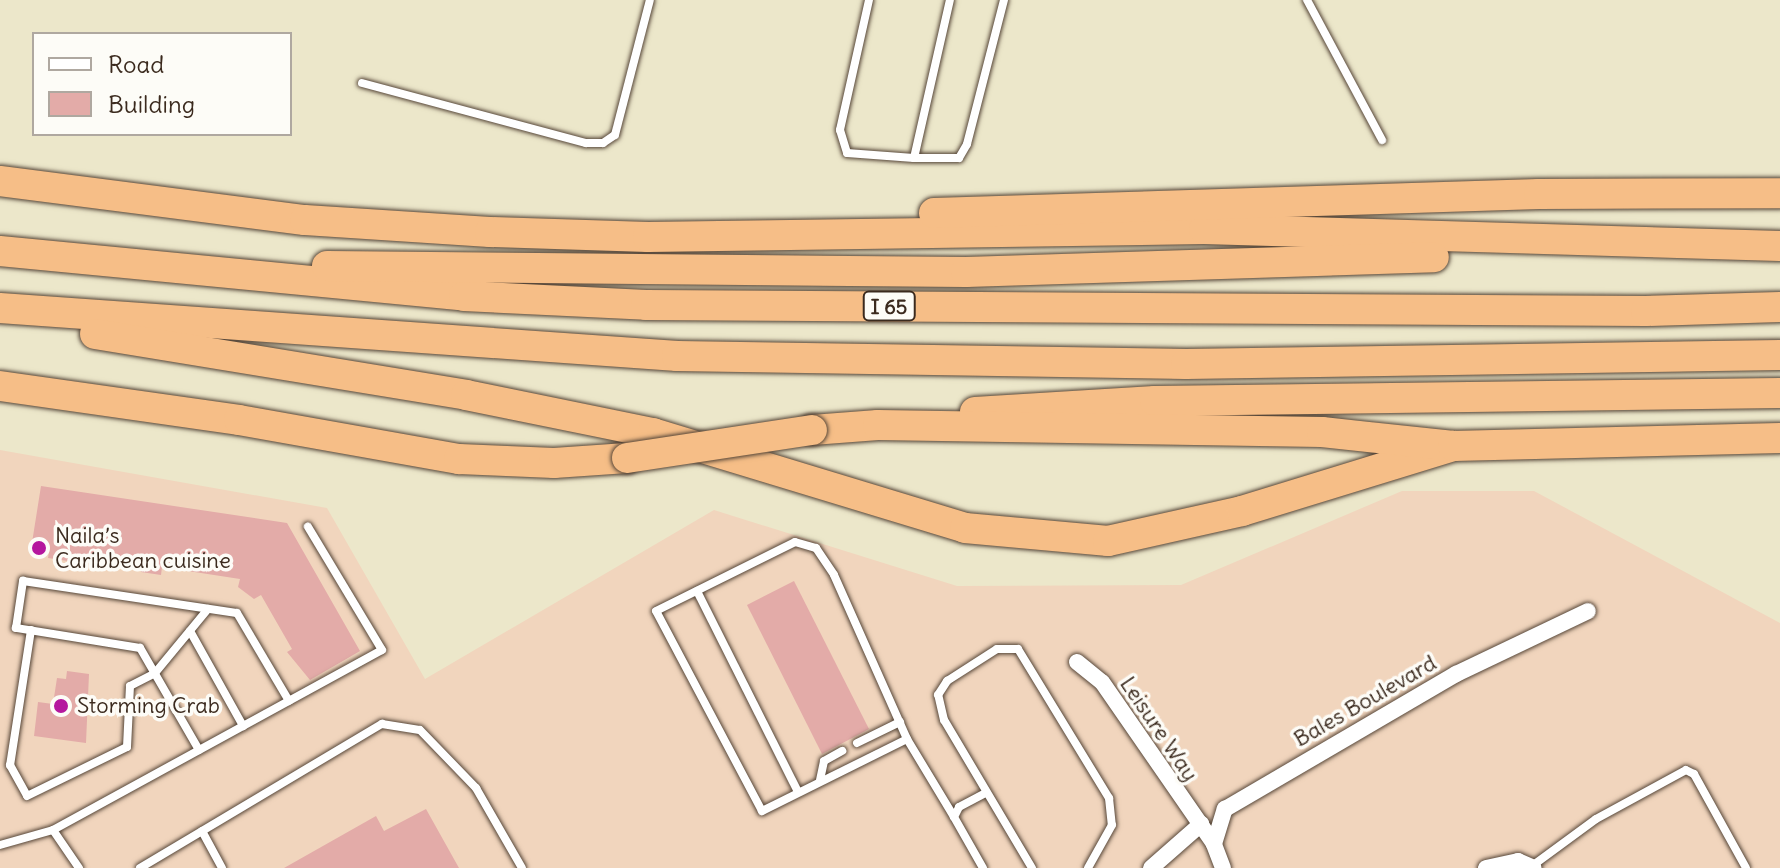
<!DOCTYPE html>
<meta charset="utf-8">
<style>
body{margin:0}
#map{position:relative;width:1780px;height:868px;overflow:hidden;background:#ece7ca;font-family:Delius,sans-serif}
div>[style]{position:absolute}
.built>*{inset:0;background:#f1d5bd}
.building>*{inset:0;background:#e3aba8}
.roads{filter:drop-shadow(0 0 2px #564638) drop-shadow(0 0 2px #564638)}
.lane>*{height:8px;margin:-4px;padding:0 4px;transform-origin:4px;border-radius:4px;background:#fff}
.street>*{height:16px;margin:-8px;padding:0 8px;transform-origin:8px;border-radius:8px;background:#fff}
.highway>*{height:30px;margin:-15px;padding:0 15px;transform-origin:15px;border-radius:15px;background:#f6be87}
.bridges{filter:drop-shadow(0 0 2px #564638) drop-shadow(0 0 2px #564638)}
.highway-bridge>*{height:30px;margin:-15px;padding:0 15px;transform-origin:15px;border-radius:15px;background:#f6be87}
.dots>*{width:22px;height:22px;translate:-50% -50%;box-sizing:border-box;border:4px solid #fdfcf7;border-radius:50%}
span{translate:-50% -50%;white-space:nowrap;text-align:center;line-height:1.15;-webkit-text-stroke:7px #fdfcf7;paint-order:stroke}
.shield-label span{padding:2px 6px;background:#fdfcf7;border:2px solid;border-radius:6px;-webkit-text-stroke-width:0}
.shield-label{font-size:20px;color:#3b2a1e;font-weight:700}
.poi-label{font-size:22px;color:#3b2a1e}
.left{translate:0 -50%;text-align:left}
.street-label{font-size:22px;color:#3b2a1e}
.legend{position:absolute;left:32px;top:32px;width:260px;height:104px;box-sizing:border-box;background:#fdfcf7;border:2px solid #afa8a0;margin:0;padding:10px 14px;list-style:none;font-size:24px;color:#3b2a1e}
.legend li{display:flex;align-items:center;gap:16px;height:40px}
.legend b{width:40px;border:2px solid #afa8a0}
</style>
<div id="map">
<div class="built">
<div style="clip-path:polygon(0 450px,327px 508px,425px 679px,714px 510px,957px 586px,1181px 585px,1402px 491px,1534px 491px,1780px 623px,1780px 868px,0 868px)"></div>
</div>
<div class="building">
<div style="clip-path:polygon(41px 486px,287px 523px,360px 651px,310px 680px,287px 652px,292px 649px,261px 595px,254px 599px,238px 587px,240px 579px,162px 567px,161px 575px,141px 572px,142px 565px,69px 554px,68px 561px,48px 558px,49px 552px,31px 549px)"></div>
<div style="clip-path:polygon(794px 581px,869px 729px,822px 754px,747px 605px)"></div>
<div style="clip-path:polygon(67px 671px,89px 674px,86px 743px,34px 736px,38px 702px,53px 704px,57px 678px,66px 679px)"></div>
<div style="clip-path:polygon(426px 809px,459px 868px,284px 868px,376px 816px,384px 831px)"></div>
</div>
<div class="roads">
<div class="lane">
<div style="left:869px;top:0;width:133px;rotate:102.6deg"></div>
<div style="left:840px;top:130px;width:24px;rotate:73deg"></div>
<div style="left:847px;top:153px;width:67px;rotate:4.3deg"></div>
<div style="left:914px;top:158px;width:162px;rotate:-77.2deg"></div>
<div style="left:1307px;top:0;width:159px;rotate:61.8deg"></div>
<div style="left:362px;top:83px;width:232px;rotate:15deg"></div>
<div style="left:586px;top:143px;width:17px"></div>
<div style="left:603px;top:143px;width:14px;rotate:-34deg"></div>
<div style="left:615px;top:135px;width:139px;rotate:-75.5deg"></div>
<div style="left:914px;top:158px;width:45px"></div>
<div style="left:959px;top:158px;width:16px;rotate:-60deg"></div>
<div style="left:967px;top:144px;width:149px;rotate:-75.6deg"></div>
<div style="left:697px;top:591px;width:225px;rotate:63.3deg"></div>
<div style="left:31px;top:630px;width:137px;rotate:98.8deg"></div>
<div style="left:10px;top:765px;width:35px;rotate:61deg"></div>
<div style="left:27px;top:796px;width:111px;rotate:-26.1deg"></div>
<div style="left:127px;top:747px;width:61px;rotate:-87.2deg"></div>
<div style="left:130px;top:686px;width:28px;rotate:-27deg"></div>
<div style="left:155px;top:673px;width:83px;rotate:-50.4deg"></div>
<div style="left:190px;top:631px;width:109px;rotate:60.8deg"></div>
<div style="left:907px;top:739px;width:162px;rotate:153.6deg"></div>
<div style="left:762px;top:811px;width:226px;rotate:-117.9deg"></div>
<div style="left:656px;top:611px;width:155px;rotate:-26.4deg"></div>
<div style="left:795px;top:542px;width:22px;rotate:16deg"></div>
<div style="left:816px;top:548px;width:32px;rotate:56deg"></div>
<div style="left:834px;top:575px;width:180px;rotate:66deg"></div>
<div style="left:907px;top:739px;width:91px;rotate:58.9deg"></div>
<div style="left:857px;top:743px;width:48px;rotate:-26deg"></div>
<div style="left:199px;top:750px;width:118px;rotate:-120deg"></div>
<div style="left:140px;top:648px;width:126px;rotate:-170.8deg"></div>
<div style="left:16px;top:628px;width:48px;rotate:-81.5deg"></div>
<div style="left:23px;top:581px;width:216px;rotate:8.5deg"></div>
<div style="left:237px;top:613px;width:102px;rotate:59.4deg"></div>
<div style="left:820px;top:780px;width:19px;rotate:-78deg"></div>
<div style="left:824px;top:761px;width:21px;rotate:-29deg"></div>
<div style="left:53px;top:830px;width:46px;rotate:55.6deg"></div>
<div style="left:202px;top:831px;width:42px;rotate:61.6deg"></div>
<div style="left:0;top:845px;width:55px;rotate:-15.8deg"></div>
<div style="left:53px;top:830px;width:375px;rotate:-28.7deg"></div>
<div style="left:382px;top:650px;width:144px;rotate:-121deg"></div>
<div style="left:1532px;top:866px;width:79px;rotate:-36.3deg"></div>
<div style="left:1596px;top:819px;width:102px;rotate:-28.6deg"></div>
<div style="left:1686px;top:770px;width:9px;rotate:27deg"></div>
<div style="left:1694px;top:774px;width:107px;rotate:61deg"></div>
<div style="left:140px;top:868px;width:282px;rotate:-30.8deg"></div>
<div style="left:382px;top:724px;width:38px;rotate:9deg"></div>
<div style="left:420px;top:730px;width:81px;rotate:46deg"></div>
<div style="left:476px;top:788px;width:92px;rotate:60.1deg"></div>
<div style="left:983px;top:868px;width:59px;rotate:-119.6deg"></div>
<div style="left:954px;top:817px;width:11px;rotate:-63deg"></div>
<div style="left:959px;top:807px;width:30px;rotate:-28deg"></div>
<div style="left:1032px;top:868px;width:172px;rotate:-120.7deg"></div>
<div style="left:944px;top:720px;width:26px;rotate:-103deg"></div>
<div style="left:938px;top:695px;width:17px;rotate:-57deg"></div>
<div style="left:947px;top:681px;width:59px;rotate:-32.6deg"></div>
<div style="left:997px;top:649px;width:21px"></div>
<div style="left:1018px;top:649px;width:175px;rotate:58.6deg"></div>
<div style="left:1109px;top:798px;width:27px;rotate:84deg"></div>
<div style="left:1112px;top:825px;width:49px;rotate:119.2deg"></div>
</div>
<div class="street">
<div style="left:1077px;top:662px;width:32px;rotate:39deg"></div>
<div style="left:1102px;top:682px;width:197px;rotate:55.3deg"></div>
<div style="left:1151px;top:868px;width:67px;rotate:-41.3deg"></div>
<div style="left:1223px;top:868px;width:26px;rotate:-111deg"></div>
<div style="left:1214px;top:844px;width:37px;rotate:-73deg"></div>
<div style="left:1225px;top:809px;width:268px;rotate:-30.3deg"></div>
<div style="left:1456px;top:674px;width:146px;rotate:-25.5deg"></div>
<div style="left:1486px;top:868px;width:33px;rotate:-12deg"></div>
<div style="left:1518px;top:861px;width:17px;rotate:24deg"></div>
</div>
<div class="highway">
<div style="left:0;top:181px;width:307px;rotate:7.3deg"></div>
<div style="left:305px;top:220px;width:185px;rotate:3.7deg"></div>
<div style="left:490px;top:232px;width:158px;rotate:1.8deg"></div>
<div style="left:648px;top:237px;width:556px;rotate:-0.82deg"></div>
<div style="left:1204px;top:229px;width:576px;rotate:1.69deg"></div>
<div style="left:934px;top:213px;width:605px;rotate:-1.8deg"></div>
<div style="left:1539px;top:194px;width:241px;rotate:-0.2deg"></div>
<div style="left:0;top:251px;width:466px;rotate:5.5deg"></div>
<div style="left:464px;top:296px;width:182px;rotate:2.8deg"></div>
<div style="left:646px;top:305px;width:1000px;rotate:0.34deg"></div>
<div style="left:1646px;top:311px;width:134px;rotate:-1.7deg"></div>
<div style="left:327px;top:266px;width:639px;rotate:0.54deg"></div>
<div style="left:966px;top:272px;width:468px;rotate:-1.8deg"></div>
<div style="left:0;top:308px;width:679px;rotate:4.06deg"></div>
<div style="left:677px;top:356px;width:509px;rotate:0.9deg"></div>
<div style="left:1186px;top:364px;width:594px;rotate:-0.87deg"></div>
<div style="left:95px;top:334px;width:376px;rotate:9.3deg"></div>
<div style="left:466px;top:395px;width:191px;rotate:11.5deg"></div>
<div style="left:653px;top:433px;width:326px;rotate:16.9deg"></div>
<div style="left:965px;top:528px;width:144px;rotate:5.2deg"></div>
<div style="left:1108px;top:541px;width:137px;rotate:-12.6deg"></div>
<div style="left:1242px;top:511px;width:221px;rotate:-17.1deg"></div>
<div style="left:0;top:386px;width:241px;rotate:8.1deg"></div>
<div style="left:239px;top:420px;width:223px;rotate:10.1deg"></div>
<div style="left:459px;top:459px;width:95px;rotate:2.4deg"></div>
<div style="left:554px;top:463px;width:73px;rotate:-3.9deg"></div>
<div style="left:975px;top:412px;width:180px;rotate:-3.5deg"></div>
<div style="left:1155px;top:401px;width:625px;rotate:-0.73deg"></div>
<div style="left:812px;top:430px;width:66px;rotate:-4.3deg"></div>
<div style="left:878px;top:425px;width:444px;rotate:0.9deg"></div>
<div style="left:1322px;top:432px;width:132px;rotate:6.1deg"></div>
<div style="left:1453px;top:446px;width:327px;rotate:-1.4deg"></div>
</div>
</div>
<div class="bridges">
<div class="highway-bridge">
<div style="left:627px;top:458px;width:187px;rotate:-8.6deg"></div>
</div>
</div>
<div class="dots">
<div style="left:39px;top:548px;background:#b5179e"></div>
<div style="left:61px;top:706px;background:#b5179e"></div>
</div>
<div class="shield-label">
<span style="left:889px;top:306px">I 65</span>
</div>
<div class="poi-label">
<span class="left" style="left:55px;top:548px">Naila’s<br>Caribbean cuisine</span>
<span class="left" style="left:77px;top:706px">Storming Crab</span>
</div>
<div class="street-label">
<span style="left:1365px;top:701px;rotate:-30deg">Bales Boulevard</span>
<span style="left:1159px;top:729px;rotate:56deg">Leisure Way</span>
</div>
<ul class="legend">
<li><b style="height:10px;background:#fff"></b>Road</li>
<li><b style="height:22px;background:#e3aba8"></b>Building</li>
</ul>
</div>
